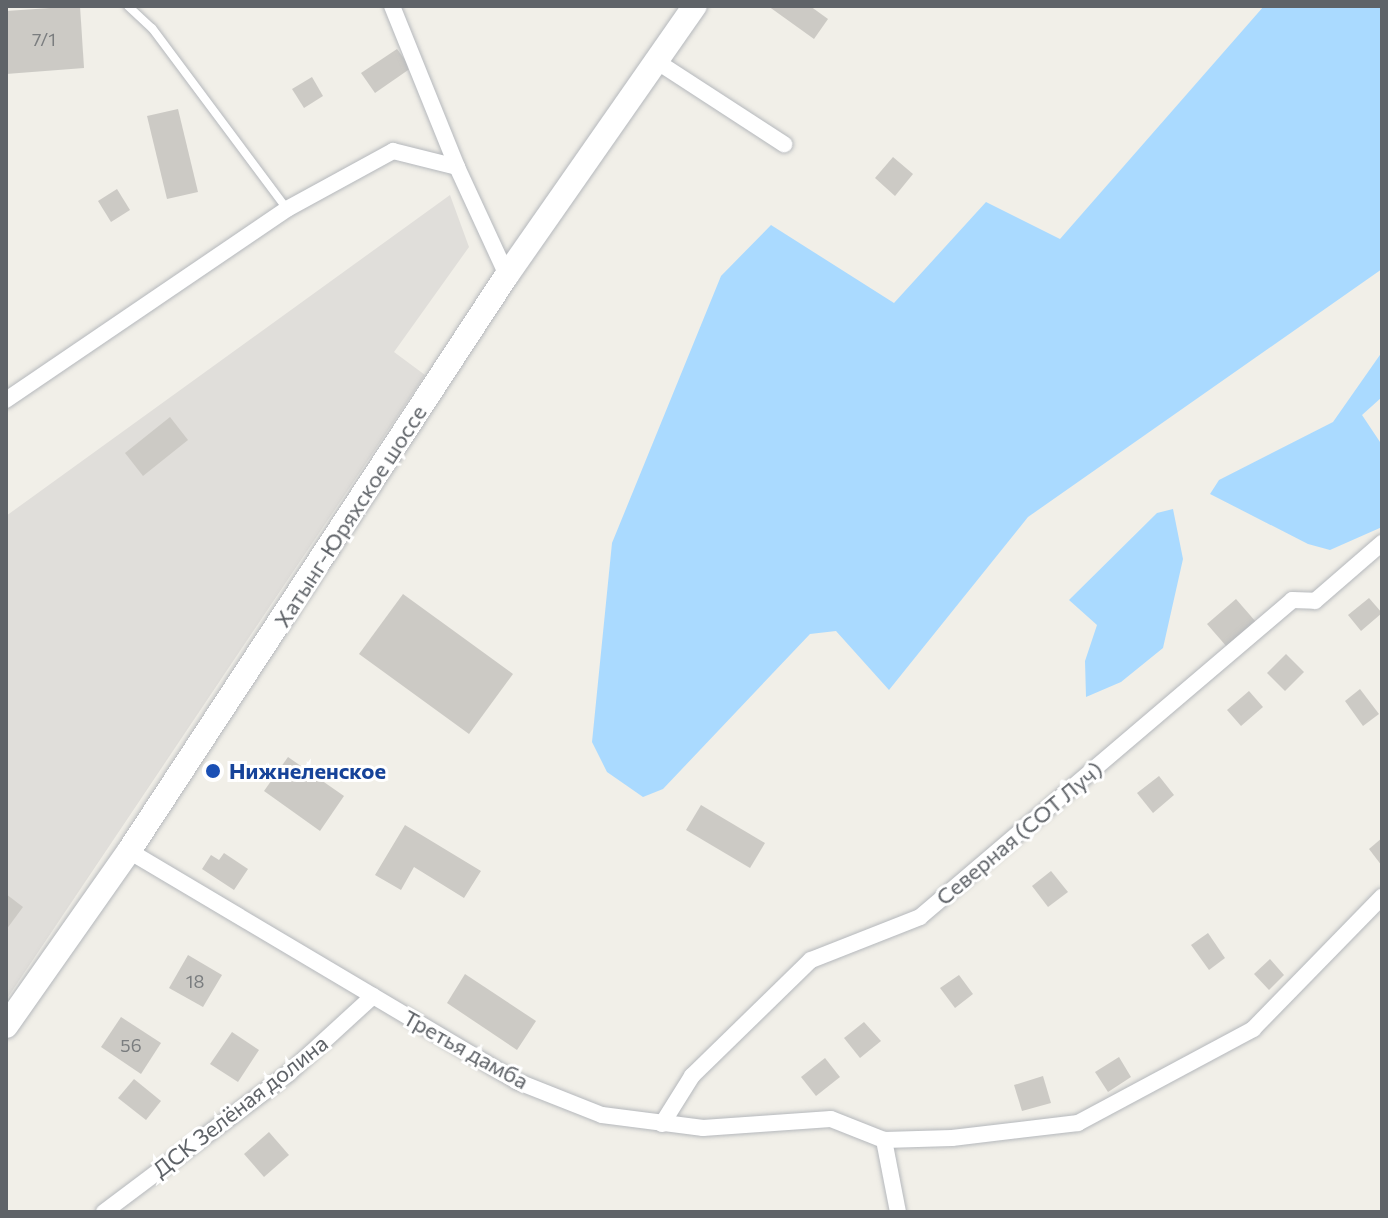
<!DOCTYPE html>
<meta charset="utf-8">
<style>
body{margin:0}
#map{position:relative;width:1388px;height:1218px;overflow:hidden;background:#f1efe8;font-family:Commissioner,sans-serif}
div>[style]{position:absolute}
.industrial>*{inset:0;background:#e0deda}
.water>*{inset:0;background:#aadaff}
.building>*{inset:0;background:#cccac5}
.roads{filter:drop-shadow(0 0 2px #b5b8bc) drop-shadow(0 0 2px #b5b8bc)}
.lane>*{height:8px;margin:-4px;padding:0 4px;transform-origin:4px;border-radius:4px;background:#fff}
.street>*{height:16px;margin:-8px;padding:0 8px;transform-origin:8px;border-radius:8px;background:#fff}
.secondary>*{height:24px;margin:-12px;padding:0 12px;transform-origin:12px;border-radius:12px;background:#fff}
.dots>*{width:22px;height:22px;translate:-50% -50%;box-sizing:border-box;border:4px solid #fff;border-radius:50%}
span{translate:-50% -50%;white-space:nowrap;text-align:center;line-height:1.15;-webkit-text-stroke:6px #fff;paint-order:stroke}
.number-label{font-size:18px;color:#7a7d7f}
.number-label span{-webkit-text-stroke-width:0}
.street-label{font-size:22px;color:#5f6368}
.transit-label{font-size:22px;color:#164399;font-weight:700}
.left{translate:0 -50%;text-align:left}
.frame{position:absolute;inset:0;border:8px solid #5f6368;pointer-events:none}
</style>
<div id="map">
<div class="industrial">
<div style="clip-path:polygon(450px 195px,469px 247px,394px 352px,425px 375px,6px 1000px,6px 516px)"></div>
</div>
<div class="water">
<div style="clip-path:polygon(1264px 6px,1382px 6px,1382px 269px,1028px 517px,889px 690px,836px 631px,810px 634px,663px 789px,643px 797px,607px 772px,592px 742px,612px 543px,721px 276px,771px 225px,894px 303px,986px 202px,1060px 239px)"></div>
<div style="clip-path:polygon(1382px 352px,1382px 397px,1362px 415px,1382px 445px,1382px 527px,1330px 550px,1308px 544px,1210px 494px,1219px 480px,1333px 422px)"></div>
<div style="clip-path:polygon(1173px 509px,1183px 559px,1163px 648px,1121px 682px,1086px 697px,1085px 661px,1097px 625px,1069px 600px,1157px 513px)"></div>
</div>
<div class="building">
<div style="clip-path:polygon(80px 6px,84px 68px,6px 74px,6px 11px)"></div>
<div style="clip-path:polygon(768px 6px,810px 6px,828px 19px,814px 39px)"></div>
<div style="clip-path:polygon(397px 49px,411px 68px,375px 93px,361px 73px)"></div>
<div style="clip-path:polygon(312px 77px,323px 96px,304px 108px,292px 89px)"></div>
<div style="clip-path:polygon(178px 109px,198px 192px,167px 199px,147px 116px)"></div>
<div style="clip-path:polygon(893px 157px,913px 174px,895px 196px,875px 178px)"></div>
<div style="clip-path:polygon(117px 189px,130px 210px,111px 222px,98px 201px)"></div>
<div style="clip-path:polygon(170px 417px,188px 440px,143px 476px,125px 453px)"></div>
<div style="clip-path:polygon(403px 594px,513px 674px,469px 734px,359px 654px)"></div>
<div style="clip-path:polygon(1369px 598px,1382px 613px,1361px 631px,1348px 615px)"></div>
<div style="clip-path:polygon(1236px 599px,1256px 622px,1227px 647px,1207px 624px)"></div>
<div style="clip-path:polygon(1286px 654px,1304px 672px,1285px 691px,1267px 673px)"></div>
<div style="clip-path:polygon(1360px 689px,1379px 714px,1363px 726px,1345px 701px)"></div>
<div style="clip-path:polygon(1249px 691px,1263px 707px,1241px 726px,1227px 710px)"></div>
<div style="clip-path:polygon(288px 757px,344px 796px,320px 831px,264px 791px)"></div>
<div style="clip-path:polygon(1159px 776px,1174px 795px,1153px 813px,1137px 793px)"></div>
<div style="clip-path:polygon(701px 805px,765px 843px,750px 868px,686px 830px)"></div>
<div style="clip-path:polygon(405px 825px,481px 871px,464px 898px,414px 867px,401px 890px,375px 875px)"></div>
<div style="clip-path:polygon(1382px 838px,1382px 866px,1369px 849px)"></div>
<div style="clip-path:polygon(224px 853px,248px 869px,234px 890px,202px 869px,211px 855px,219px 860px)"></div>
<div style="clip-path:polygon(1051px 871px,1068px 892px,1048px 907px,1032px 886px)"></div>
<div style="clip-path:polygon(6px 894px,23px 907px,6px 930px)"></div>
<div style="clip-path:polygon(1208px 933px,1225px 958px,1209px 970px,1191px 945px)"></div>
<div style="clip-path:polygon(188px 955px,222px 975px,203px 1007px,169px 988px)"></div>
<div style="clip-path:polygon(1270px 959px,1284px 975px,1269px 990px,1254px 974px)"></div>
<div style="clip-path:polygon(465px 974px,536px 1021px,517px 1050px,447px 1003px)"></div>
<div style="clip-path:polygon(959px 975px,973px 994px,955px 1008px,940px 988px)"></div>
<div style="clip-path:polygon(121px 1017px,161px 1043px,141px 1074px,101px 1047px)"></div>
<div style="clip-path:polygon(864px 1022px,881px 1041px,860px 1058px,844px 1038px)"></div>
<div style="clip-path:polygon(232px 1032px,259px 1050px,238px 1082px,210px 1064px)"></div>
<div style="clip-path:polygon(1119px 1057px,1131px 1077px,1108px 1092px,1095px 1072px)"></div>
<div style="clip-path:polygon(825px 1058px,840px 1077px,816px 1096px,801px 1077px)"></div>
<div style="clip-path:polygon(1043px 1076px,1051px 1103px,1022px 1111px,1014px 1085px)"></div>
<div style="clip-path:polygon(134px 1079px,161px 1101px,146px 1120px,118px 1098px)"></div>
<div style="clip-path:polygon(269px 1132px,289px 1155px,264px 1177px,244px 1154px)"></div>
</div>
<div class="roads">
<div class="lane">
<div style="left:128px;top:6px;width:33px;rotate:43deg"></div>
<div style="left:152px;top:28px;width:226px;rotate:53.3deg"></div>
</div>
<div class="street">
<div style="left:392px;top:6px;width:174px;rotate:68deg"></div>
<div style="left:457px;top:167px;width:119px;rotate:65.2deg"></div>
<div style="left:656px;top:61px;width:153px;rotate:33deg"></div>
<div style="left:6px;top:400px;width:340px;rotate:-34.2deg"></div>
<div style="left:287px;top:209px;width:121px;rotate:-28.7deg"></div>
<div style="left:393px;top:151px;width:66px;rotate:14deg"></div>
<div style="left:129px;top:851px;width:450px;rotate:30.7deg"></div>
<div style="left:516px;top:1081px;width:92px;rotate:21.6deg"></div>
<div style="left:602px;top:1115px;width:102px;rotate:7.3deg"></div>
<div style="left:703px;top:1128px;width:128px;rotate:-4deg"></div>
<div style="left:831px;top:1119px;width:57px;rotate:21.6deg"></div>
<div style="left:884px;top:1140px;width:68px;rotate:-1.7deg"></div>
<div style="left:952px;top:1138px;width:127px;rotate:-6.8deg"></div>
<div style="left:1078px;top:1123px;width:199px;rotate:-28.2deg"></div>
<div style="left:1253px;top:1029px;width:185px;rotate:-45.7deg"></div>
<div style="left:662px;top:1124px;width:57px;rotate:-58deg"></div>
<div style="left:692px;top:1076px;width:166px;rotate:-44.3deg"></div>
<div style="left:811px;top:960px;width:117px;rotate:-21.5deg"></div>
<div style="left:920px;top:917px;width:489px;rotate:-40.4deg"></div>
<div style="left:1292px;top:600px;width:23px;rotate:2deg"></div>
<div style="left:1315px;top:601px;width:89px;rotate:-40.9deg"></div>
<div style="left:884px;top:1140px;width:73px;rotate:79deg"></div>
<div style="left:104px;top:1212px;width:231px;rotate:-36.9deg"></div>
<div style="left:289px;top:1073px;width:114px;rotate:-42.5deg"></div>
</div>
<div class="secondary">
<div style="left:6px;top:1026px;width:214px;rotate:-54.9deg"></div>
<div style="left:129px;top:851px;width:689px;rotate:-56.73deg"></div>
<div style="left:507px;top:275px;width:328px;rotate:-55.1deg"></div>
</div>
</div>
<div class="dots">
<div style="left:213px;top:771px;background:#1a4fb4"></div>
</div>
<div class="number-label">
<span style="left:44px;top:39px">7/1</span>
<span style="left:195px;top:981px">18</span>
<span style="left:131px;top:1045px">56</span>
</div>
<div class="street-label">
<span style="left:350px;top:516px;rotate:-57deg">Хатынг-Юряхское шоссе</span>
<span style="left:1019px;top:833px;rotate:-40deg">Северная (СОТ Луч)</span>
<span style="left:466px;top:1049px;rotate:29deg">Третья дамба</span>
<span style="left:240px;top:1106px;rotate:-38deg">ДСК Зелёная долина</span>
</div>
<div class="transit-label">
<span class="left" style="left:229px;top:771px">Нижнеленское</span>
</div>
<div class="frame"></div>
</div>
